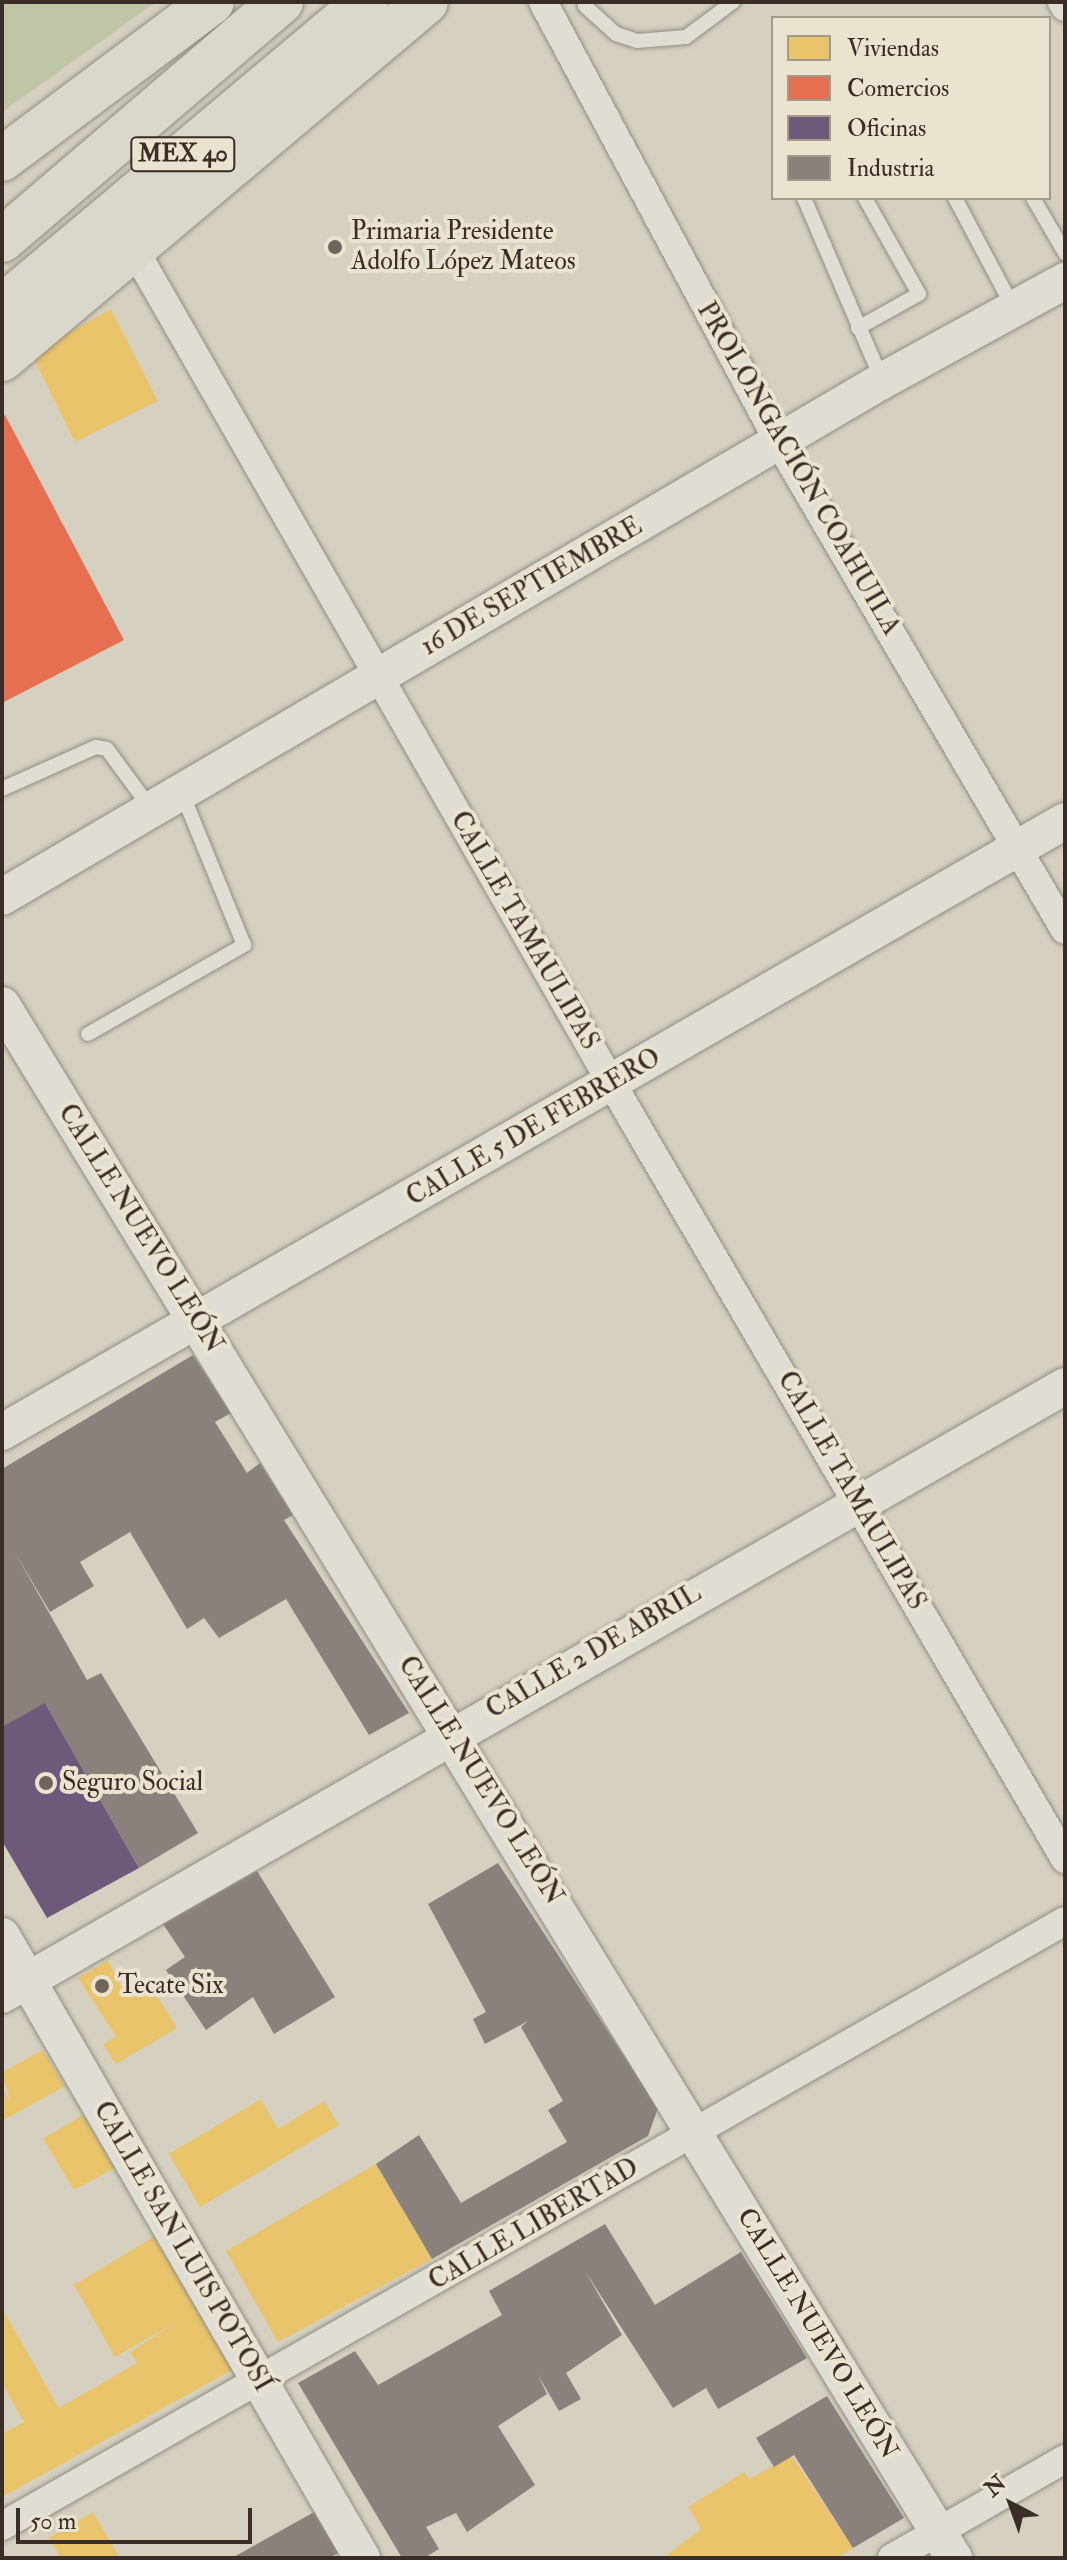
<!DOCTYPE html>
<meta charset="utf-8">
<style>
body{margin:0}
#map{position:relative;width:1067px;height:2560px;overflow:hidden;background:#d5d0bf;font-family:"IM FELL Double Pica",serif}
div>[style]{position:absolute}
.green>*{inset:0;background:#bec6a6}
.homes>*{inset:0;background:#e9c46a}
.shops>*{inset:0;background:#e76f51}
.offices>*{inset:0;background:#6d597a}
.industry>*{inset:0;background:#8a817c}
.roads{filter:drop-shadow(0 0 2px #928d83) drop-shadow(0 0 2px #928d83)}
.service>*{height:14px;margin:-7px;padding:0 7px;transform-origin:7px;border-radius:7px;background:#dfddd4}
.minor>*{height:28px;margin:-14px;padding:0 14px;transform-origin:14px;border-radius:14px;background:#dfddd4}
.tertiary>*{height:36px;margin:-18px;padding:0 18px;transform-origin:18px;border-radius:18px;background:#dfddd4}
.trunk>*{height:44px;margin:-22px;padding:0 22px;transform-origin:22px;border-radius:22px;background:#dad7cd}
.dots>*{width:22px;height:22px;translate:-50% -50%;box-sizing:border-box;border:4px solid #eae3cf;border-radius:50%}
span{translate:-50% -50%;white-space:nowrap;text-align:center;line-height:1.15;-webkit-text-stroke:8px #eae3cf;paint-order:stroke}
.shield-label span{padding:2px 6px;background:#eae3cf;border:2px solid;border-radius:6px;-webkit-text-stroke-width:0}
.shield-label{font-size:24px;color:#3a2c27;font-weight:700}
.poi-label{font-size:26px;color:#3a2c27}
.left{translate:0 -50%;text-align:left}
.street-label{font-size:26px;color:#3a2c27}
.frame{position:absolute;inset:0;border:4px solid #3a2c27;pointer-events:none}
.legend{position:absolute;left:771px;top:16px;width:280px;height:184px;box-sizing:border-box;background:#eae3cf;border:2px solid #a49a8c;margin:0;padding:10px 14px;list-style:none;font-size:24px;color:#3a2c27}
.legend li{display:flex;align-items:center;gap:16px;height:40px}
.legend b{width:40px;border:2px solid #a49a8c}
.north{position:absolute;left:971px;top:2464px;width:80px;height:80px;-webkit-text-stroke:6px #eae3cf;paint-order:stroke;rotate:319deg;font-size:22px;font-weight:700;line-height:32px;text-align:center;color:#3a2c27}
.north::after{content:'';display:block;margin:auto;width:28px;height:36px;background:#3a2c27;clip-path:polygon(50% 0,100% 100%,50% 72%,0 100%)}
.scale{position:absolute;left:16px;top:2508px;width:236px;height:36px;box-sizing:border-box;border:4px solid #3a2c27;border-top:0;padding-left:10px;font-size:24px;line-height:28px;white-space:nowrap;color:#3a2c27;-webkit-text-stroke:6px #eae3cf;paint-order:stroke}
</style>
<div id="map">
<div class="green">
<div style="clip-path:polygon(2px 2px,156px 2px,2px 112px)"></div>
</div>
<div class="homes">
<div style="clip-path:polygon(111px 309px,158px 401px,75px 442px,31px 353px)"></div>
<div style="clip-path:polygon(108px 1960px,125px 1994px,147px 1979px,177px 2028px,116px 2064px,103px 2045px,116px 2036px,78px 1978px)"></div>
<div style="clip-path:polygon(42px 2050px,65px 2086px,2px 2121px,2px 2089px,11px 2102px,2px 2073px)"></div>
<div style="clip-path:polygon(261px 2099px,278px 2129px,324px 2101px,339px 2125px,200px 2207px,169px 2154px)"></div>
<div style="clip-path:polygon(83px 2115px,115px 2168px,74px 2190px,43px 2139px)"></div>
<div style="clip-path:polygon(376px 2164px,432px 2259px,278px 2342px,226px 2251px)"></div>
<div style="clip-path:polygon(155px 2236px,234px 2369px,2px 2497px,2px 2434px,24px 2422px,2px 2383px,2px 2308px,59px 2408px,137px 2363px,130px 2352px,178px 2321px,115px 2357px,74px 2285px)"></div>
<div style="clip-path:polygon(792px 2456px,853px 2548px,837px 2558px,663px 2558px,701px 2529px,688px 2507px,744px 2472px,749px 2479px)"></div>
<div style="clip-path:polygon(93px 2512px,120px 2558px,61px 2558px,49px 2538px)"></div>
</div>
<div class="shops">
<div style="clip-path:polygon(5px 415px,124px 640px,2px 703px,2px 416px)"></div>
</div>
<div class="offices">
<div style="clip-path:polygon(44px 1701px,139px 1868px,47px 1918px,2px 1841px,2px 1726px)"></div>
</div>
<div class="industry">
<div style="clip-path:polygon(193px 1355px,231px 1413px,215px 1422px,247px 1473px,260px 1463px,293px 1515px,284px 1520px,409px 1713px,369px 1735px,286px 1599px,219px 1638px,204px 1618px,187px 1629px,130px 1532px,80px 1562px,94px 1586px,50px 1612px,14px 1551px,87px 1680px,101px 1673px,198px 1833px,139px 1868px,45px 1703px,2px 1727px,2px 1469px)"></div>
<div style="clip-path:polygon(498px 1863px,658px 2108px,648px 2136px,432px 2259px,376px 2164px,419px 2135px,461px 2203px,567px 2142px,548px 2110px,563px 2101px,521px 2027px,528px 2021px,485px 2044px,473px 2019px,486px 2012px,428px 1904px)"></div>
<div style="clip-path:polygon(257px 1871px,335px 1997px,274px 2034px,253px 1997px,206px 2030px,166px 1970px,185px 1957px,163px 1924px)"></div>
<div style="clip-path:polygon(605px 2224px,655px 2305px,741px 2252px,807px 2358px,718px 2409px,706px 2388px,673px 2408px,585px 2271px,622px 2335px,566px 2373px,581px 2399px,559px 2411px,538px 2375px,547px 2394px,498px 2426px,535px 2485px,467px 2532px,456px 2513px,426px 2527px,439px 2549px,424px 2558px,402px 2558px,298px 2383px,355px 2351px,378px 2385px,502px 2315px,489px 2291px)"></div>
<div style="clip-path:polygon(827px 2396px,904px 2518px,853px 2548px,794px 2455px,774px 2467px,756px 2438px)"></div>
<div style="clip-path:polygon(316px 2511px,341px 2551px,330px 2558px,232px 2558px)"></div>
</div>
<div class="roads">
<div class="service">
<div style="left:585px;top:6px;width:42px;rotate:42.1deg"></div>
<div style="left:616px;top:34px;width:22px;rotate:18deg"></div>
<div style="left:637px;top:41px;width:49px;rotate:-4.7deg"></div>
<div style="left:686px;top:37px;width:59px;rotate:-36.7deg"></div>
<div style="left:804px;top:198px;width:198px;rotate:66.8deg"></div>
<div style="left:955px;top:198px;width:126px;rotate:62deg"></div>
<div style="left:1033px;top:198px;width:64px;rotate:59.8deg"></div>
<div style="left:858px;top:328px;width:70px;rotate:-29.1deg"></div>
<div style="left:919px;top:294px;width:110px;rotate:-119.4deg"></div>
<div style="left:2px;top:789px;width:103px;rotate:-24.1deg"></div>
<div style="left:96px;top:747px;width:11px;rotate:10deg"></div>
<div style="left:107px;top:749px;width:74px;rotate:53.7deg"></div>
<div style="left:88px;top:1034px;width:180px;rotate:-29.7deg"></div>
<div style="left:244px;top:945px;width:164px;rotate:-112.2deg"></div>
</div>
<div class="minor">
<div style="left:543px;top:2px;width:502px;rotate:61.8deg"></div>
<div style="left:780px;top:444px;width:563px;rotate:59.61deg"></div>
<div style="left:1062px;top:2px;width:6px;rotate:59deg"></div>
<div style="left:134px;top:249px;width:962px;rotate:60.21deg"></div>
<div style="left:612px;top:1084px;width:898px;rotate:59.69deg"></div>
<div style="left:2px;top:2526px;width:1223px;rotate:-29.65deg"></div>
<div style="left:892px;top:2558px;width:199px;rotate:-29.8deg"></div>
</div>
<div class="tertiary">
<div style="left:2px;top:897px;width:1020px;rotate:-30.39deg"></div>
<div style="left:882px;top:381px;width:209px;rotate:-28.7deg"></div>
<div style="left:2px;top:1005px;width:1822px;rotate:58.49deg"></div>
<div style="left:2px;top:1432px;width:1226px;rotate:-29.89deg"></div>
<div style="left:2px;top:1936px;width:719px;rotate:59.94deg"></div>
<div style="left:2px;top:1995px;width:1225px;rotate:-29.81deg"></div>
</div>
<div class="trunk">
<div style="left:2px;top:159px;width:262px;rotate:-36.8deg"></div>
<div style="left:2px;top:240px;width:367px;rotate:-40.5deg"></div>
<div style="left:2px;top:307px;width:475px;rotate:-40deg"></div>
<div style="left:2px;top:359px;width:554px;rotate:-40.1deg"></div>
</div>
</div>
<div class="dots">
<div style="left:335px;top:247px;background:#70655c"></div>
<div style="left:46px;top:1783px;background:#70655c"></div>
<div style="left:102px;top:1986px;background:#70655c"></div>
</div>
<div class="shield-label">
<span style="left:183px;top:154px">MEX 40</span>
</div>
<div class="poi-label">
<span class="left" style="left:351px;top:247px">Primaria Presidente<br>Adolfo López Mateos</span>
<span class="left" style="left:62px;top:1783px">Seguro Social</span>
<span class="left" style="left:118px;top:1986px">Tecate Six</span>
</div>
<div class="street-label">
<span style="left:798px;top:469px;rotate:60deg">PROLONGACIÓN COAHUILA</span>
<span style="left:532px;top:587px;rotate:-30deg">16 DE SEPTIEMBRE</span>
<span style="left:524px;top:931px;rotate:60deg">CALLE TAMAULIPAS</span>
<span style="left:534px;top:1128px;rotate:-30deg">CALLE 5 DE FEBRERO</span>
<span style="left:140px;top:1229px;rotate:58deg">CALLE NUEVO LEÓN</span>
<span style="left:851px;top:1491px;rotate:60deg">CALLE TAMAULIPAS</span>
<span style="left:594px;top:1652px;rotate:-30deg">CALLE 2 DE ABRIL</span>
<span style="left:480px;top:1781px;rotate:58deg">CALLE NUEVO LEÓN</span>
<span style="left:534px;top:2225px;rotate:-30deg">CALLE LIBERTAD</span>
<span style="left:182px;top:2247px;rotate:60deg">CALLE SAN LUIS POTOSÍ</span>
<span style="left:817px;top:2334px;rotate:59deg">CALLE NUEVO LEÓN</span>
</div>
<div class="frame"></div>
<ul class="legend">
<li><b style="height:22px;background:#e9c46a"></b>Viviendas</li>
<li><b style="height:22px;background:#e76f51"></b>Comercios</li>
<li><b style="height:22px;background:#6d597a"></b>Oficinas</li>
<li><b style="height:22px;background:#8a817c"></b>Industria</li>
</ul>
<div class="north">N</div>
<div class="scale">50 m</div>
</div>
